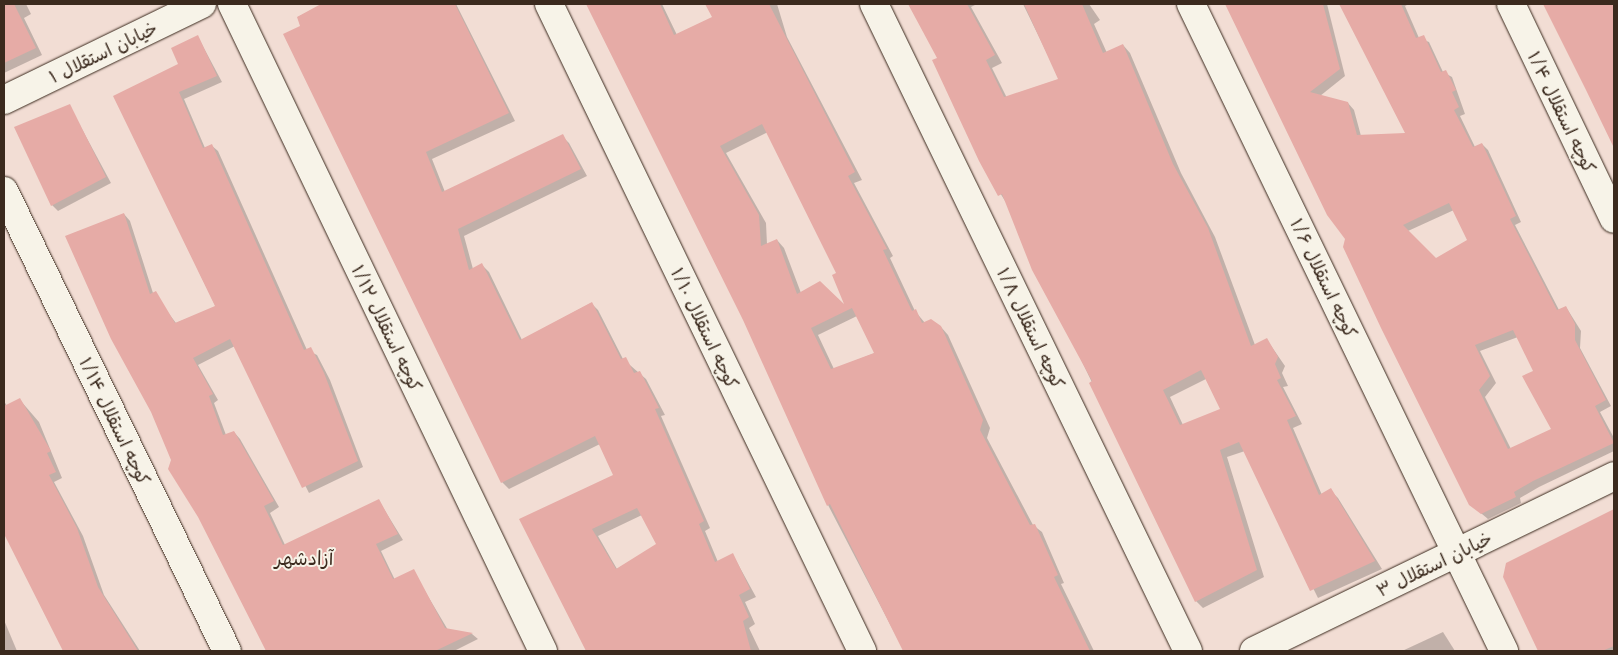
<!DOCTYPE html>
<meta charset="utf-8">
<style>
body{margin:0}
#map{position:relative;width:1618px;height:655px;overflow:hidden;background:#f2ddd4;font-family:Mali,"Playpen Sans Arabic",sans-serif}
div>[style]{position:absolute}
.shadow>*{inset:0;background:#0003}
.building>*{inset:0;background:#e6aba6}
.roads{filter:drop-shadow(0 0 1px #3b2a1e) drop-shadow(0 0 1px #3b2a1e)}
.minor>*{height:28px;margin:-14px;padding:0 14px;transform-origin:14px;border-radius:14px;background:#f7f3e8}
span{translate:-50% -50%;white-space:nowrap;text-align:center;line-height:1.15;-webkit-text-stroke:4px #f7f3e8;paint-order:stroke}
.street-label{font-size:18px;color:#3b2a1e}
.neighbourhood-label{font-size:19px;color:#3b2a1e}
.frame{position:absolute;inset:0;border:5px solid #3b2a1e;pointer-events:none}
</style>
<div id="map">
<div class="shadow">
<div style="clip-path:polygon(4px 4px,26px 4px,31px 14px,24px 18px,42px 55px,4px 73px)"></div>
<div style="clip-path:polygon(evenodd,323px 4px,456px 4px,515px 121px,432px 159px,445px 192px,562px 136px,569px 143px,587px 176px,464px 236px,473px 269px,482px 265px,489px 272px,522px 340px,591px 303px,598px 310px,623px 359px,646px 379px,665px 415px,661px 416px,710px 528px,705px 531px,718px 562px,733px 555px,756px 597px,745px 602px,755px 624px,749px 628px,760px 651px,587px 651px,521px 520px,615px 475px,600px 444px,509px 489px,502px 482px,285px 34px,302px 27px,298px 17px,323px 4px,642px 515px,658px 545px,617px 569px,598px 536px,642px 515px)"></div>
<div style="clip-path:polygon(evenodd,588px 4px,662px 4px,677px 35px,714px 18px,707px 4px,777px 4px,787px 37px,862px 180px,854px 183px,893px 256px,890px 258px,915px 311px,925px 323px,941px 327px,948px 335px,990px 428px,987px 438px,1033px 525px,1042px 532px,1064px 583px,1061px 584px,1094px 651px,1021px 651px,984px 578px,953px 592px,978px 651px,904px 651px,828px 505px,780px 393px,588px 4px,768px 132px,838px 273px,848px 309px,801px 293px,784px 248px,777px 240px,767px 244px,766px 223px,726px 153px,768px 132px,588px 4px,857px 316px,875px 353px,834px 369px,818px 335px,857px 316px)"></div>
<div style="clip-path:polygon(evenodd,910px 4px,977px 4px,971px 7px,1002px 63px,992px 68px,1007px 98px,1060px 80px,1023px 4px,1089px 4px,1100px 20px,1094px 24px,1107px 53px,1123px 45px,1130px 53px,1181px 173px,1215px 237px,1255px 345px,1267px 340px,1285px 366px,1282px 373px,1288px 386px,1283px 387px,1302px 424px,1293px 428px,1322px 495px,1330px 490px,1338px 498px,1382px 569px,1318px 598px,1245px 451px,1227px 457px,1264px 577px,1203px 608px,1196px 601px,1007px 204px,980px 161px,939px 58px,910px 4px,1206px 379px,1222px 410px,1183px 425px,1170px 397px,1206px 379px)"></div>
<div style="clip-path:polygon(evenodd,1226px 4px,1327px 4px,1345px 76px,1320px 96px,1348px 103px,1354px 110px,1361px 136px,1407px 134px,1341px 4px,1409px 4px,1405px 6px,1419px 38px,1429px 42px,1443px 72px,1452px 77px,1465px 114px,1460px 116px,1475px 147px,1482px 144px,1488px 150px,1521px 222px,1515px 225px,1559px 310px,1566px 307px,1581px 331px,1580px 348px,1611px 406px,1600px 412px,1614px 438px,1614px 451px,1539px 487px,1520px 498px,1521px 503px,1488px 519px,1470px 504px,1346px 239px,1328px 214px,1226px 4px,1454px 210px,1468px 241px,1436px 260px,1408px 231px,1454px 210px,1226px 4px,1518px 337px,1535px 371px,1553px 430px,1511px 449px,1485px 397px,1496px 383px,1480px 351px,1518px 337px)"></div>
<div style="clip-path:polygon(1546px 4px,1614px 4px,1614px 131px,1604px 124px)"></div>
<div style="clip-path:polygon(198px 37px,222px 82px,184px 99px,205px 148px,211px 145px,218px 151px,307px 350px,317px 355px,330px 380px,363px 467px,309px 493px,235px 346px,198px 365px,218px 400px,214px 403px,226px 435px,234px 432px,240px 439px,279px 507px,270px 513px,285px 545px,379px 501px,403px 540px,381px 551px,395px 580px,413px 571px,448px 630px,472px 634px,478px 639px,454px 651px,385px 651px,379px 640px,358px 651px,267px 651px,67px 236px,124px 214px,130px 221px,153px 293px,176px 323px,216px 307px,115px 97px,179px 65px)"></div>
<div style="clip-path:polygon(69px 105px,111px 183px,58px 211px,52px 205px)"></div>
<div style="clip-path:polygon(20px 400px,39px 422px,62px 478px,54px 482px,83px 536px,104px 595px,140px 651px,64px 651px,4px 532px,4px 401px,7px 406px)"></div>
<div style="clip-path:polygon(1614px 512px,1614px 651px,1540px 651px,1504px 576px,1507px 564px)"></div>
<div style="clip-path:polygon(4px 620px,17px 651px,4px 651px)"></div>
<div style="clip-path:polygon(1443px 632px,1455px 651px,1402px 651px)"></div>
</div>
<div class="building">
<div style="clip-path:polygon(4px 4px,14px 4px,36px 48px,4px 63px)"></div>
<div style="clip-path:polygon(evenodd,321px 4px,455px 4px,509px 113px,426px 152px,442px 192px,563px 134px,581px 169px,458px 229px,469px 270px,482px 263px,520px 340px,592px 302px,621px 359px,626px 357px,634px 373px,640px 371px,659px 408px,655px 409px,704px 521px,699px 524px,715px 562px,733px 553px,750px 589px,739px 595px,749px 617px,743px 621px,751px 651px,586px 651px,519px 519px,613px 475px,595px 436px,501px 483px,283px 34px,300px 26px,297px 17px,321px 4px,637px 508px,656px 544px,616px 569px,592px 529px,637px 508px)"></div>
<div style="clip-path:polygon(evenodd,586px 4px,660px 4px,674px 35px,712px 17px,705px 4px,769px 4px,855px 172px,848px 176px,887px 249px,883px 250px,912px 311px,916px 309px,922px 323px,931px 319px,941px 326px,983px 420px,980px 430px,1030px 525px,1035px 524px,1058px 575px,1054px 577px,1090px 651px,903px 651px,830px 504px,827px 506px,743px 320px,586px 4px,762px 124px,836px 273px,832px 275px,844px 304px,820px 281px,797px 294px,777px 239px,761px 246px,759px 215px,720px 146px,762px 124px,586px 4px,852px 308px,874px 353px,831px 369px,811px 328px,852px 308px)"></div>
<div style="clip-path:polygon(evenodd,908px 4px,967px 4px,995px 55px,986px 60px,1004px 97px,1058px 79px,1024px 4px,1082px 4px,1103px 53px,1123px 44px,1173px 164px,1208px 228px,1251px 346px,1267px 338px,1278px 357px,1275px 364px,1281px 378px,1277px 380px,1296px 416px,1287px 420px,1319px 495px,1331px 488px,1375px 561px,1310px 591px,1239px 442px,1220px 450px,1257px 570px,1195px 602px,1089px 383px,1092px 381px,1032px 270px,1002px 194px,998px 196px,979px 161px,932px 60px,937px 58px,908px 4px,1201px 370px,1220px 409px,1180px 425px,1163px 390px,1201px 370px)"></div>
<div style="clip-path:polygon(evenodd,1225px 4px,1323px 4px,1340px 69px,1310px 92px,1348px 102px,1357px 135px,1405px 133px,1339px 4px,1401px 4px,1416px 38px,1424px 35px,1441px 72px,1446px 70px,1456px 90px,1452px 92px,1459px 107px,1454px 110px,1473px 147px,1482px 143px,1516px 216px,1510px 219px,1557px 310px,1566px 306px,1575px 324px,1575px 340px,1606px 400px,1595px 406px,1614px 443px,1533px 481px,1514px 492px,1516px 497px,1481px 514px,1469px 505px,1381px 328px,1343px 247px,1345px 239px,1327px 215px,1225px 4px,1449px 203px,1467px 240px,1436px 258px,1403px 225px,1449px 203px,1225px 4px,1513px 330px,1533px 371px,1522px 376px,1551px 429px,1508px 449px,1479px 390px,1490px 376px,1475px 345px,1513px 330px)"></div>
<div style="clip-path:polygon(1543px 4px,1614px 4px,1614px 148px,1586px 90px)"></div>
<div style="clip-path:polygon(198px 35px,217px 76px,179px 92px,203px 148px,212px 144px,304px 350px,311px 347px,324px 373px,358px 461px,302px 488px,230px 339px,193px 358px,213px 394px,209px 396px,223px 435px,234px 431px,274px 501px,264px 506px,283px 545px,379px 499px,398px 534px,376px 544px,393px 579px,414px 569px,445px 628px,473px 633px,435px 651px,266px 651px,198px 517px,168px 469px,171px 460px,151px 412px,111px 339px,65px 236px,124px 213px,150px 294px,156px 291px,175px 323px,215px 306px,113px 96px,178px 64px,171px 48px)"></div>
<div style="clip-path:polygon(70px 104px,106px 177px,51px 206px,14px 127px)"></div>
<div style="clip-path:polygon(20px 398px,51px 451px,47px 453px,56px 472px,49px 475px,77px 528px,98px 587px,138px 651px,63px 651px,4px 534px,4px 406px)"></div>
<div style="clip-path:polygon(1614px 509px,1614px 646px,1602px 651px,1538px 651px,1503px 577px,1506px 563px)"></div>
</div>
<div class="roads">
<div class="minor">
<div style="left:232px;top:4px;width:718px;rotate:64.33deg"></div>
<div style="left:549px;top:4px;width:719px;rotate:64.18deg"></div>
<div style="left:874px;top:4px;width:719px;rotate:64.11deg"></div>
<div style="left:1191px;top:4px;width:719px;rotate:64.18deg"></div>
<div style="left:1511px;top:4px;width:238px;rotate:64.4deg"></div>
<div style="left:4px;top:100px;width:220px;rotate:-25.9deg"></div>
<div style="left:4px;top:191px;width:511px;rotate:64.14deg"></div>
<div style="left:1254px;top:651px;width:400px;rotate:-25.9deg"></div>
</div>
</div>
<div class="street-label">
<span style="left:103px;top:52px;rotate:-26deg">خیابان استقلال ۱</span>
<span style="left:1562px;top:112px;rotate:64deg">کوچه استقلال ۱/۴</span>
<span style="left:1324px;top:278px;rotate:64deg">کوچه استقلال ۱/۶</span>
<span style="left:387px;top:328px;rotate:64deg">کوچه استقلال ۱/۱۲</span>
<span style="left:705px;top:328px;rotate:64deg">کوچه استقلال ۱/۱۰</span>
<span style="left:1031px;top:328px;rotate:64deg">کوچه استقلال ۱/۸</span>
<span style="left:115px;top:421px;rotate:64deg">کوچه استقلال ۱/۱۴</span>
<span style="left:1434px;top:564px;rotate:-26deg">خیابان استقلال ۳</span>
</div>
<div class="neighbourhood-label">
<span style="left:304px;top:558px">آزادشهر</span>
</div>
<div class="frame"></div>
</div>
